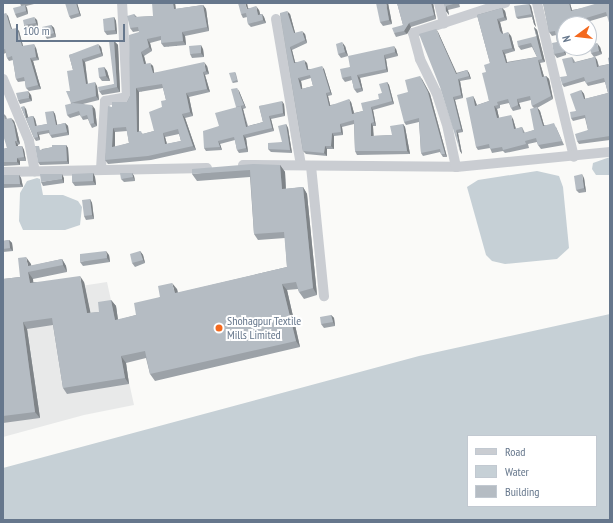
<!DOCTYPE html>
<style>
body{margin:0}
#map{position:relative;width:613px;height:523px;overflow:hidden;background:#fafaf8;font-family:"PT Sans Narrow",sans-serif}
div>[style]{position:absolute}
.built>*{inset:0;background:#e8e9e9}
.water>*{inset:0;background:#c6d0d6}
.minor>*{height:10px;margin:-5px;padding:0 5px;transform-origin:5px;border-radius:5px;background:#cacdd2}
.wall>*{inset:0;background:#9ca2a8}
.shaded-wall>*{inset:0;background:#7f8488}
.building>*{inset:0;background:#b5bcc3}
.dots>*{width:11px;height:11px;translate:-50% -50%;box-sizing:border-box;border:2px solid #fff;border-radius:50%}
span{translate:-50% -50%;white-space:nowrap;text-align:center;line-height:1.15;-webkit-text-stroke:4px #fff;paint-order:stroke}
.poi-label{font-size:12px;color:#66778c}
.left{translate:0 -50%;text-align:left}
.frame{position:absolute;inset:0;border:4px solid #66778c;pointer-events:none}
.legend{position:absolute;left:467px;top:435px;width:130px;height:72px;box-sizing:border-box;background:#fff;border:1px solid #c2c9d1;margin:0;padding:5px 7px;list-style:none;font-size:12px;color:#66778c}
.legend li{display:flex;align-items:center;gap:8px;height:20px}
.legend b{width:20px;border:1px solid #c2c9d1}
.north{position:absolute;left:557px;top:16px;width:40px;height:40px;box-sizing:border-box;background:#fff;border:1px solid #c2c9d1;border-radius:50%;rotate:255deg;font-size:11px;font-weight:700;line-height:16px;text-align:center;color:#66778c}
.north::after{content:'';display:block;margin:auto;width:14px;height:18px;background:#f4691e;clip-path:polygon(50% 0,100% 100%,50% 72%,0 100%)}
.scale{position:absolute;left:16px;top:24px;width:109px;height:18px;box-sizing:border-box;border:2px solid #66778c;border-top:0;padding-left:5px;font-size:12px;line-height:14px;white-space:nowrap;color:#66778c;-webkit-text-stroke:3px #fff;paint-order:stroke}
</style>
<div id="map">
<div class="built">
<div style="clip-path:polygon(107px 282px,134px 405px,84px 415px,3px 437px,3px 298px)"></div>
</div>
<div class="water">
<div style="clip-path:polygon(610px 157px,610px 175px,596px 175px,592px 169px,593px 163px)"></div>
<div style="clip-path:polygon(537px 171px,559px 176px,563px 187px,569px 248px,557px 259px,505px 264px,492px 261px,486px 255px,467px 187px,478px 180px)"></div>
<div style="clip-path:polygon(37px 178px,40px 179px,43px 195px,63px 195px,78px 201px,82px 207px,80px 225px,65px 230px,23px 230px,19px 221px,20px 193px,27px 181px)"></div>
<div style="clip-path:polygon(evenodd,610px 314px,610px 520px,3px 520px,3px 468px,419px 356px,610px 314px,468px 436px,596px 436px,596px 506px,468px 506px,468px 436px)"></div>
</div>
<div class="minor">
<div style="left:439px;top:3px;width:21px;rotate:76deg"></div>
<div style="left:537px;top:3px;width:158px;rotate:76.5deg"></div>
<div style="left:276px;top:19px;width:148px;rotate:80.3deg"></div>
<div style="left:3px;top:79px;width:67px;rotate:67.2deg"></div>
<div style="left:29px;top:141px;width:31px;rotate:79deg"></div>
<div style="left:243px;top:165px;width:213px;rotate:0.5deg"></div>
<div style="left:456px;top:167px;width:155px;rotate:-5.6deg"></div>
<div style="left:311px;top:166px;width:131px;rotate:84.3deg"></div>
<div style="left:456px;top:167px;width:40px;rotate:-102deg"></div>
<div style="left:448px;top:128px;width:38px;rotate:-108deg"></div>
<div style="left:436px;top:92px;width:37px;rotate:-116deg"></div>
<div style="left:420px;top:59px;width:27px;rotate:-105deg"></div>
<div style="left:413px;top:33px;width:97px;rotate:-18.1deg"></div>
<div style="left:101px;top:169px;width:68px;rotate:-86.6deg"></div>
<div style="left:105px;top:101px;width:22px;rotate:-10deg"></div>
<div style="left:127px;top:97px;width:94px;rotate:-93deg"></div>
<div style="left:3px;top:172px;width:204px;rotate:-1.1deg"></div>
</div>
<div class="wall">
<div style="clip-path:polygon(20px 3px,34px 3px,34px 4px,26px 6px,27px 8px,28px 14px,17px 18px,15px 14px,21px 6px)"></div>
<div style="clip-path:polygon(77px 3px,81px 16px,71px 19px,69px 16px)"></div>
<div style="clip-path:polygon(evenodd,175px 3px,176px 9px,203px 5px,206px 9px,209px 31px,185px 36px,186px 45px,164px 47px,161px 43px,161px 40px,150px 43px,152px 51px,144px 56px,146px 64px,153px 66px,154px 73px,207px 66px,209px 74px,205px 75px,210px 92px,189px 97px,193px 116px,185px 118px,196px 150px,151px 160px,108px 164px,105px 160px,112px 107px,127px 102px,130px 96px,139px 32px,139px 31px,133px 32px,130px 28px,134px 14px,137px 17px,153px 16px,175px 3px,163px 88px,166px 100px,162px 107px,154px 131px,143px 134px,139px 131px,139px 92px,163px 88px,175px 3px,127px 131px,129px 143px,115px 147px,115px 132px,127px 131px,175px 3px,179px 134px,181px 141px,167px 144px,165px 137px,179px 134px)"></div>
<div style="clip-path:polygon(388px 3px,392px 24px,383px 26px,380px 22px)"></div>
<div style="clip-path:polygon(397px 3px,433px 3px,436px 19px,411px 27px,407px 34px,396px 37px,394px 33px,403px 25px)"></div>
<div style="clip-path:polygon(444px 3px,459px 3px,460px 7px,448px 10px,449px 15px,446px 11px)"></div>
<div style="clip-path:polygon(543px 3px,570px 3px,572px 10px,610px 3px,607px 16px,580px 24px,565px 24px,565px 48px,571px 48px,565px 50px,566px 55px,557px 58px,554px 54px,557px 42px,556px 35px,552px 36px,549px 32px)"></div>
<div style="clip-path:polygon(529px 4px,531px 6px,536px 27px,534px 24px,532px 17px,518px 19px,516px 17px)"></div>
<div style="clip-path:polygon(248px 8px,259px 10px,260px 14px,262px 14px,264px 17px,266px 23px,251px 27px,248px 24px,247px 17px,243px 18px,241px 14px)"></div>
<div style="clip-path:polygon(evenodd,502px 8px,505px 11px,507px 20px,500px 22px,503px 34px,511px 36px,515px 51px,505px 54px,507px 62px,537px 57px,532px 47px,521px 50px,518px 46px,537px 36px,534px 27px,537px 30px,545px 62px,540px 63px,544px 77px,546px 76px,549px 79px,553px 99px,537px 108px,540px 111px,544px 125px,556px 127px,564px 145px,541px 149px,538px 145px,537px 142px,528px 144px,529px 148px,505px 153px,503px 151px,492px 153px,490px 148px,478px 150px,476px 147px,473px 96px,475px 100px,477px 105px,489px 101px,486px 72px,490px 63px,477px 15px,502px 8px,531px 100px,532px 106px,534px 108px,534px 130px,525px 133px,522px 127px,516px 129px,513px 119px,499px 118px,497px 109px,500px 108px,500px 105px,509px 103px,511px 108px,513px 111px,521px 109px,519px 103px,531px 100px)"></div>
<div style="clip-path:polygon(evenodd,280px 13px,290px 14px,295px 33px,305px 34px,307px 43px,292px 50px,295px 62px,307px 63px,308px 69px,324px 69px,332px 95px,328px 96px,330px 105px,351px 102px,354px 113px,363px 111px,379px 99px,387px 82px,389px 85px,394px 104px,373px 110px,376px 126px,373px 126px,373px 136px,392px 135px,403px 124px,405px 127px,410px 154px,357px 155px,355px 151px,354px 124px,342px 127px,343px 135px,334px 136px,334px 149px,327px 149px,327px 156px,306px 154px,303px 151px,280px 13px,311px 78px,313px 86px,302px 89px,301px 81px,311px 78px)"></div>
<div style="clip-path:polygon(3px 14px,8px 16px,12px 29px,19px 31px,23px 46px,36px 48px,39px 60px,33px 61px,41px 89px,29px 91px,26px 88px,25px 81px,18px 82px,16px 79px,13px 60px,9px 61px,7px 58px,6px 53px,3px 54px)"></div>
<div style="clip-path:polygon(114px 17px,116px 21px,117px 34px,107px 35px,104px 31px)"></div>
<div style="clip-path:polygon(37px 20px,38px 26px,26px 29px,24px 25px)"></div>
<div style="clip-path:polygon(51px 25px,54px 28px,56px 37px,47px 39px,45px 36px)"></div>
<div style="clip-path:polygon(438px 32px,456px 73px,467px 70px,469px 73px,471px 79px,460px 81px,463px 98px,455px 100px,463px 132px,458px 133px,462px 154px,460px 151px)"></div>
<div style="clip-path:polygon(114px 41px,118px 45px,120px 92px,102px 95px,99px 91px,114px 84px)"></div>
<div style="clip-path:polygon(345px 46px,348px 56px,341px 58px,338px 54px)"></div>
<div style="clip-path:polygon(101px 47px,103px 56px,85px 62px,88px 84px,97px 86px,99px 100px,83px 104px,95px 109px,97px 126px,92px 128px,90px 124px,88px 119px,83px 120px,80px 115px,70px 118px,67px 115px,71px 104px,70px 91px,73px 70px,69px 55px)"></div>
<div style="clip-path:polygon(600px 47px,602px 54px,594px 57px,591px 53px)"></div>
<div style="clip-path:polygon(203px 49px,204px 57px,192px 58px,190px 54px)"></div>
<div style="clip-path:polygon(396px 49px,398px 56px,386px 59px,388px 72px,360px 78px,363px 91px,357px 93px,354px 89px,352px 80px,345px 82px,342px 78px,350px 67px)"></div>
<div style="clip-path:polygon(572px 57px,574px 60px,575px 62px,595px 57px,597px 60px,599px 66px,609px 64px,610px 57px,610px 140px,579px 144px,577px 141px,588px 130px,585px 118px,573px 121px,571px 118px,576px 111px,581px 90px,584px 94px,585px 99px,608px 93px,605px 82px,588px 86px,586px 83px,585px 81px,564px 87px,562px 84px,567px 76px)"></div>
<div style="clip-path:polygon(104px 67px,107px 71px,110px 81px,102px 81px,99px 77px)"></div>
<div style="clip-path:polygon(235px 72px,236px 74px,238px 82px,233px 83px,232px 82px)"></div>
<div style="clip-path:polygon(422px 79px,430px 94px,447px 157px,443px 157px,441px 154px,440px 152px,423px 156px,421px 153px,419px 122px,406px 125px,404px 122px,408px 92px)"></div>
<div style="clip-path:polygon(239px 91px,246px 108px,243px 109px,248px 126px,263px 122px,259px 106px,284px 104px,285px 116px,271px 119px,274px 131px,246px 138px,248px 152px,239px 153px,237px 150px,235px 140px,220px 144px,222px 150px,206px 151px,204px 148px,219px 126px,236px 108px)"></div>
<div style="clip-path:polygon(31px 95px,32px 101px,20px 104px,18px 100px)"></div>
<div style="clip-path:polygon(21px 107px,26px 109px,28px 117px,33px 116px,35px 119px,37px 126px,47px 124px,53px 111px,55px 114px,57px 125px,65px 123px,68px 126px,69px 135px,52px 138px,50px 135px,49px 133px,39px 135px,40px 140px,36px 141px,34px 138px)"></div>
<div style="clip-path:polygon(3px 113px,6px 116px,7px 119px,14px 121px,16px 127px,20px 144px,18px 145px,18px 146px,22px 146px,24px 150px,26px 161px,20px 161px,20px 165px,3px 166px,3px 149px,7px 148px)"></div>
<div style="clip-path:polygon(286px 124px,288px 128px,292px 153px,271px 152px,268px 149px,282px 142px)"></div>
<div style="clip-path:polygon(66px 145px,68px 148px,69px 164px,40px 165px,38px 162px,42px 149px)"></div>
<div style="clip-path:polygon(280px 165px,285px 172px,286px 189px,303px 187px,307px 194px,317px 295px,304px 299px,299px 292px,298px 289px,287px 290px,300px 347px,155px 381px,150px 374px,146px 358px,126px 363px,129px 384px,67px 394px,63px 388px,53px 325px,27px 329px,40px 418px,3px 423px,3px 279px,20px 277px,31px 264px,31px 266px,62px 259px,66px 266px,67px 272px,33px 279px,33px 282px,84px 282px,90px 313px,99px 312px,111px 300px,116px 306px,118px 320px,136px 315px,160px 297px,177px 289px,178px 293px,287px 267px,285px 238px,258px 240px,254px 234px,250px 177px,197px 181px,192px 174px)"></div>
<div style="clip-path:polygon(93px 173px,95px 177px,96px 185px,75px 186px,72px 182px)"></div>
<div style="clip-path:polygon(132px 173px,134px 176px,135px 181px,124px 182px,121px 179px)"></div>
<div style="clip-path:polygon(3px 175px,19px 175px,21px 178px,23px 187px,3px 188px)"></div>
<div style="clip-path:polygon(64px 178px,64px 183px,43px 186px,41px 182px)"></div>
<div style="clip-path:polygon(584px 178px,586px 192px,579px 193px,576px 190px)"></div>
<div style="clip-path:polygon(90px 199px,92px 203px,94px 219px,86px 220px,84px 216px)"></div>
<div style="clip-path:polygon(9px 240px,12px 243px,13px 251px,3px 252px,3px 241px)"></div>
<div style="clip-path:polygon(140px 251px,143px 255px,145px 263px,135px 267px,132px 263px)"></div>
<div style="clip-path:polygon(109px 255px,110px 262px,83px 266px,80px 262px)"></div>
<div style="clip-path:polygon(331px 315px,334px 318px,335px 326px,324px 328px,321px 324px)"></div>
</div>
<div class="shaded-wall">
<div style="clip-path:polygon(76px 3px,77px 3px,81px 16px,79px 13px)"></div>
<div style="clip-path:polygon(173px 3px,175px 3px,176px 13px,174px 9px)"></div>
<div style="clip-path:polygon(245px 3px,247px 3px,249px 12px,247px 9px)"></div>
<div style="clip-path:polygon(386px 3px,388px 3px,392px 24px,389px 20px)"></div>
<div style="clip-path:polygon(431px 3px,433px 3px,436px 19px,434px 15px)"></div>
<div style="clip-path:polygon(569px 3px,570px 3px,573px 14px,571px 11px)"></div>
<div style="clip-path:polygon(529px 4px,531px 6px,536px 27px,534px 24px)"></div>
<div style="clip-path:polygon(25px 5px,27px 8px,28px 14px,26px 11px)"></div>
<div style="clip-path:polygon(203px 5px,206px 9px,209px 31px,207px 27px)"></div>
<div style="clip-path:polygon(256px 6px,259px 10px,261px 18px,258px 15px)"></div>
<div style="clip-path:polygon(446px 6px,448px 10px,449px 15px,446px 11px)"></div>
<div style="clip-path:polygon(502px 8px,505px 11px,507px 20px,504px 17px)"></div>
<div style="clip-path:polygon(287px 11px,290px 14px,296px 36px,294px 33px)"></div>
<div style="clip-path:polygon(6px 13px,8px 16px,13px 33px,11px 29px)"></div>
<div style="clip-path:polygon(262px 14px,264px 17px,266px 23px,263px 20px)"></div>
<div style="clip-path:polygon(34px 17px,37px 20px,38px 26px,36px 23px)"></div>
<div style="clip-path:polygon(114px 17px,116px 21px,117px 34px,115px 30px)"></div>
<div style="clip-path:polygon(497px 19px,500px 22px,503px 34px,505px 37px,500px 31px)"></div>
<div style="clip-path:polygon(409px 23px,411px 27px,407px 34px,404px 31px)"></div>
<div style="clip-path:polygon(51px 25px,54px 28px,56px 37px,54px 33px)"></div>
<div style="clip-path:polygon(534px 27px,537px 30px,545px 62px,542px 59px)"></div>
<div style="clip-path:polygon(17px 28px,19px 31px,24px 50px,22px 46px)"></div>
<div style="clip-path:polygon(436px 29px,438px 32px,458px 76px,456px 74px)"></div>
<div style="clip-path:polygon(302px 31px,305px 34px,307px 43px,305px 40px)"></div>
<div style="clip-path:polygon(182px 32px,185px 36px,186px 45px,183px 41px)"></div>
<div style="clip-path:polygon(508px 32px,511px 36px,515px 51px,512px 48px)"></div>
<div style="clip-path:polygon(147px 39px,150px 43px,152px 51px,149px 47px)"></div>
<div style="clip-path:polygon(114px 41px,118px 45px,120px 92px,117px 87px)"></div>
<div style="clip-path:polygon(342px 42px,345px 46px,348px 56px,345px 52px)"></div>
<div style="clip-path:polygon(597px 43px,600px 47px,602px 54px,599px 51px)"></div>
<div style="clip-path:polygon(34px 44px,36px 48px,39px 60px,36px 57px)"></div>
<div style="clip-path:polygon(98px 44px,101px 47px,103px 56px,101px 53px)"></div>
<div style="clip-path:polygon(201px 45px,203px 49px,204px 57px,201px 53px)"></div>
<div style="clip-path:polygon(394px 46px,396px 49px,398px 56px,395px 52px)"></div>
<div style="clip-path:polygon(562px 46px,565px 50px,566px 55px,564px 52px)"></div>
<div style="clip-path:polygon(290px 47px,292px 50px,296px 66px,294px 63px)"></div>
<div style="clip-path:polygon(502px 50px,505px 54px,508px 66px,506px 63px)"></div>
<div style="clip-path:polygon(141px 52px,144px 56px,147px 68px,144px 64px)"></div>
<div style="clip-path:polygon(384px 55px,386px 59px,388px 72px,386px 69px)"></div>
<div style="clip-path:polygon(595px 57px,597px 60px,599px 70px,597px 67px)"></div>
<div style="clip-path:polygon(30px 58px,33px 61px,41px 89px,38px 85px)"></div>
<div style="clip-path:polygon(82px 59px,85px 62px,88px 88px,86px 84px)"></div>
<div style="clip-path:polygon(304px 60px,307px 63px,309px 73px,307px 70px)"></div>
<div style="clip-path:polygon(538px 60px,540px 63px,545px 80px,542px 77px)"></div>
<div style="clip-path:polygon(204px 62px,207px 66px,209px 74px,206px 71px)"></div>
<div style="clip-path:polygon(150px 63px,153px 66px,155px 77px,153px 73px)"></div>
<div style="clip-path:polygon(322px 66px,324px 69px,332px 95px,330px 92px)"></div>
<div style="clip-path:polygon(104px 67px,107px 71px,110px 81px,106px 76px)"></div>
<div style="clip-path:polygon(467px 70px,469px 73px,471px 79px,469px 76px)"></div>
<div style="clip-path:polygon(203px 72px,205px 75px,210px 92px,207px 89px)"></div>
<div style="clip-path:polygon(357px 75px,360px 78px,363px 91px,361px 88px)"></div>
<div style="clip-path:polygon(420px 76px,430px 94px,447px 157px,445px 154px)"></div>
<div style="clip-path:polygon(546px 76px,549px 79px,553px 99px,551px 96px)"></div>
<div style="clip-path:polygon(298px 78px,301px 81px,303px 92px,301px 89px)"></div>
<div style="clip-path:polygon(458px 79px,460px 81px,463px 98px,461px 95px)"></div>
<div style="clip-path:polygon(95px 82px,97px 86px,99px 100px,96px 96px)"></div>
<div style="clip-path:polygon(387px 82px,389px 85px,394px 104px,392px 101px)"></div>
<div style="clip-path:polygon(136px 88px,139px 92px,139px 136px,137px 132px)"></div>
<div style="clip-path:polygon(237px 88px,239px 91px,246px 108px,244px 105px)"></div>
<div style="clip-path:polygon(581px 90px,584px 94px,586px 102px,584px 99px)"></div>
<div style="clip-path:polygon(28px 91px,31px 95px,32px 101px,29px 98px)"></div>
<div style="clip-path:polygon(186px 93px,189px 97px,193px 116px,190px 112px)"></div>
<div style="clip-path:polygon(326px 93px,328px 96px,331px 109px,329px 106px)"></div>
<div style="clip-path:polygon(473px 96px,475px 100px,478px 109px,475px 106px)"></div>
<div style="clip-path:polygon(453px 97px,455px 100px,463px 132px,461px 129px)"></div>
<div style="clip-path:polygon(349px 99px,351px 102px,355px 117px,352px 114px)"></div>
<div style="clip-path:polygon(517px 99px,519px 103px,521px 109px,518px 105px)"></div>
<div style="clip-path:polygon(282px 101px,284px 104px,285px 116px,283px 113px)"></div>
<div style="clip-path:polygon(92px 105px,95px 109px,97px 126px,94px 123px)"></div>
<div style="clip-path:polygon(24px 106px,26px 109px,29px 121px,26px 118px)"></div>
<div style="clip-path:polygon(241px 106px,243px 109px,248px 130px,246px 127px)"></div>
<div style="clip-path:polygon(494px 106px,497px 109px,500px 122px,497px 118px)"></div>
<div style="clip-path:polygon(371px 107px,373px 110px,376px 126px,374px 122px)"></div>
<div style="clip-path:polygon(537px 107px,540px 111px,545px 129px,543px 126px)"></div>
<div style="clip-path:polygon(53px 111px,55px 114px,58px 128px,56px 125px)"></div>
<div style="clip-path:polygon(182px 114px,185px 118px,196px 150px,193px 146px)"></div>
<div style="clip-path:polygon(511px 115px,513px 119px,517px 133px,514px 129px)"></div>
<div style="clip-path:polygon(33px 116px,35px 119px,37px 129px,35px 126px)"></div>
<div style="clip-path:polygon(269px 116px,271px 119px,274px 131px,272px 128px)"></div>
<div style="clip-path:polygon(11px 118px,14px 121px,16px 127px,20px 144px,17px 141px)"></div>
<div style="clip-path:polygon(65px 123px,68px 126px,69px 135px,67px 132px)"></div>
<div style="clip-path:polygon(371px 123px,373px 126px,374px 139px,371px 136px)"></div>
<div style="clip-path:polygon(286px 124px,288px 128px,292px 153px,290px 150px)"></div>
<div style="clip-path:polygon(340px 124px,342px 127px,343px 135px,341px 132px)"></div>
<div style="clip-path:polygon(403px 124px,405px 127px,410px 154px,407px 151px)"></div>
<div style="clip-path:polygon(113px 128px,115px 132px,115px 151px,112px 147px)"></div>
<div style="clip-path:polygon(456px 130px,458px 133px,462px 154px,460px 151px)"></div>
<div style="clip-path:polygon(37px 132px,39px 135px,40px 140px,38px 137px)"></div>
<div style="clip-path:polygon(163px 133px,165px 137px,168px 148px,165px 144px)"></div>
<div style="clip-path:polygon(332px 133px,334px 136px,334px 149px,331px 146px)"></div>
<div style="clip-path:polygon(243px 135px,246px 138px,248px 152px,246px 148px)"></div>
<div style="clip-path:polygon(15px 141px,18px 145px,18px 150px,16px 146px)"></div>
<div style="clip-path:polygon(218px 141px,220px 144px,222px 150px,220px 147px)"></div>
<div style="clip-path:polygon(66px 145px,68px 148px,69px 164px,67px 161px)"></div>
<div style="clip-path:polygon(22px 146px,24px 150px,26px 161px,24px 157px)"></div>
<div style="clip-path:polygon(325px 146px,327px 149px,327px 156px,324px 153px)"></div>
<div style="clip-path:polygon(17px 158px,20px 161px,20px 165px,17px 162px)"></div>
<div style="clip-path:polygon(280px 165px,285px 172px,286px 195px,282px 189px)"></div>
<div style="clip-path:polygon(93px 173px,95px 177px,96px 185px,93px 181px)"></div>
<div style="clip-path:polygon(132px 173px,134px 176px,135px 181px,133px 177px)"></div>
<div style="clip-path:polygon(62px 174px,64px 178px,64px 183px,62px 179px)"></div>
<div style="clip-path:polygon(582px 174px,584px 178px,586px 192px,584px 188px)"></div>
<div style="clip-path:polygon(19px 175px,21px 178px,23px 187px,20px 184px)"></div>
<div style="clip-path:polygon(303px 187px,307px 194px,317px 295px,313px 288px)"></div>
<div style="clip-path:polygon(90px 199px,92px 203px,94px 219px,92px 215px)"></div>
<div style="clip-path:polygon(9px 240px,12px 243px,13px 251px,10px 248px)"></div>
<div style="clip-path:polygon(106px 251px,109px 255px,110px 262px,107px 258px)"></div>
<div style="clip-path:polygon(140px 251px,143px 255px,145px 263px,143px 260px)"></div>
<div style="clip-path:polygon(26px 257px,31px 264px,32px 271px,28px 266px)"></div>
<div style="clip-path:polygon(62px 259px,66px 266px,67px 272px,63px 265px)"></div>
<div style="clip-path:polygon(28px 272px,33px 279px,34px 289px,30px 283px)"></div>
<div style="clip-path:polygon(80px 276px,84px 282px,92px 320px,87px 313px)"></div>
<div style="clip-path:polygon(172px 283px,177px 289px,179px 300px,175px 293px)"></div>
<div style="clip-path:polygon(282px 284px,287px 290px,300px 347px,296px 341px)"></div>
<div style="clip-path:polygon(111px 300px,116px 306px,119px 327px,115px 320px)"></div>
<div style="clip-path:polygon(331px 315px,334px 318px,335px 326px,333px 322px)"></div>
<div style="clip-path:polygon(23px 322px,27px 329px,40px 418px,35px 412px)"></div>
<div style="clip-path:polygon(121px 356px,126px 363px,129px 384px,125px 378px)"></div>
</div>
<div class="building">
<div style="clip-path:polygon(65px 3px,76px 3px,79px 13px,69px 16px)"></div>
<div style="clip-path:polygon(evenodd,152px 3px,173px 3px,174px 9px,203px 5px,207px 27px,182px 32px,183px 41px,161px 43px,161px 36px,147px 39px,149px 47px,141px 52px,144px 64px,150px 63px,153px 73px,204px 62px,206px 71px,203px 72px,207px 89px,186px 93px,190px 112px,182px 114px,193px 146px,148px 156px,105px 160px,108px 106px,112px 107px,112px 102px,127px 102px,130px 96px,129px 35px,139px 32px,138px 27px,130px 28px,127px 16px,134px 14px,135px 17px,153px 16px,152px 3px,162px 84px,166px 100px,161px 101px,162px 107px,149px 112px,154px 131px,142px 134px,141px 131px,137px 132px,136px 88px,162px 84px,152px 3px,126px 127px,129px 143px,112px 147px,113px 128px,126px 127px,152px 3px,178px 129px,181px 141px,165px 144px,163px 133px,178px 129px)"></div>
<div style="clip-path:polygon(238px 3px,245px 3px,247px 9px,256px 6px,258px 15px,262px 14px,263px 20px,248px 24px,246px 13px,241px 14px)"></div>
<div style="clip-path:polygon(376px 3px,386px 3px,389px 20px,380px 22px)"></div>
<div style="clip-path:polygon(397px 3px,431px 3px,434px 15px,409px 23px,404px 31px,394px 33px,392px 28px,403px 25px)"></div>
<div style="clip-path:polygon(444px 3px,457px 3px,446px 6px,446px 11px)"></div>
<div style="clip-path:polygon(543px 3px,569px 3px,571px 11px,598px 3px,610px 3px,610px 26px,606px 12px,573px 22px,574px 24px,565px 24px,565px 27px,564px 28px,565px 32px,565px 45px,562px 46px,564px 52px,554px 54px,552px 43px,557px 42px,555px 31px,549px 32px)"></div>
<div style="clip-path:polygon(529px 4px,534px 24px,532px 14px,516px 17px,514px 6px)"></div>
<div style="clip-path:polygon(25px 5px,26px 11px,15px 14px,13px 8px)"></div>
<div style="clip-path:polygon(502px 8px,504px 17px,497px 19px,500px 31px,502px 34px,508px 32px,512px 48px,502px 50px,506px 63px,537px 57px,531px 43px,518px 46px,517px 41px,537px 36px,534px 27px,542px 59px,538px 60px,542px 77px,546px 76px,551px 96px,532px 106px,530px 96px,517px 99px,518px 105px,511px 108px,508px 99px,497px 102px,498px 105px,494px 106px,497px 118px,511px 115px,514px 129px,522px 127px,523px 133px,534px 130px,530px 109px,537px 107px,543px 126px,554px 123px,562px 141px,538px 145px,536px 138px,525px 141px,526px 144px,503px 150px,502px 147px,490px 149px,489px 144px,476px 147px,466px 98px,473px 96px,475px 106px,489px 101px,482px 73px,486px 72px,484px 65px,490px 63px,477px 15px)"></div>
<div style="clip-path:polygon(evenodd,287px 11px,294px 33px,302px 31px,305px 40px,290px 47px,294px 63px,304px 60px,307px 70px,322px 66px,330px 92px,326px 93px,329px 106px,349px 99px,352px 114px,363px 111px,361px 103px,379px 99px,378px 94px,382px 93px,379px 84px,387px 82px,392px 101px,371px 107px,374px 122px,371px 123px,371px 136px,392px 135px,390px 126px,403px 124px,407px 151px,355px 151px,354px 120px,340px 124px,341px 132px,332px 133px,331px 146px,325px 146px,324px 153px,303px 151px,280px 13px,287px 11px,310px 75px,313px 86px,301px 89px,298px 78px,310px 75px)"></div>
<div style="clip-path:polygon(6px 13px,11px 29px,17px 28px,22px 46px,34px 44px,36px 57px,30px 58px,38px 85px,26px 88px,24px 77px,16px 79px,12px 56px,7px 58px,5px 49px,3px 50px,3px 14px)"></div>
<div style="clip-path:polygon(34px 17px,36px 23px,24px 25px,23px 20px)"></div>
<div style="clip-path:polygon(114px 17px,115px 30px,104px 31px,103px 19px)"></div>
<div style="clip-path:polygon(51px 25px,54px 33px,45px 36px,42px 27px)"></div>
<div style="clip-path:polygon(436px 29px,456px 74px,467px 70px,469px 76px,458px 79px,461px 95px,453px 97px,461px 129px,456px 130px,460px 151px,440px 87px,419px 34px)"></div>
<div style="clip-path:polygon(109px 41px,114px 41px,117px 87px,99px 91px,98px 87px,114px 84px)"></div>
<div style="clip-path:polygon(342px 42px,345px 52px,338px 54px,336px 44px)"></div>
<div style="clip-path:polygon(597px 43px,599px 51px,591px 53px,589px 45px)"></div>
<div style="clip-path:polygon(98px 44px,101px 53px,82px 59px,86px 84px,95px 82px,96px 96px,71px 103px,66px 91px,70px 91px,67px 71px,73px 70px,69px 55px)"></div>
<div style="clip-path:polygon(201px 45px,201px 53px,190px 54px,189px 46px)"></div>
<div style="clip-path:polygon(394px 46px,395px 52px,384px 55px,386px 69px,357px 75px,361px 88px,354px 89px,351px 76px,342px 78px,340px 69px,350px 67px,348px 56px)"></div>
<div style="clip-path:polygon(572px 57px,573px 63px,595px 57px,597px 67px,609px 64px,608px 58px,610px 57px,610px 136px,577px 141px,575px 134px,588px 130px,585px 115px,571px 118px,570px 112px,576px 111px,570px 94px,581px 90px,584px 99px,608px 93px,604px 78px,586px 83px,584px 77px,562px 84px,560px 77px,567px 76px,562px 59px)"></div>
<div style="clip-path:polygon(104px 67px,106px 76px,99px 77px,98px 68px)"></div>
<div style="clip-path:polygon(235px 72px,237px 80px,232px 82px,229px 73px)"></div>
<div style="clip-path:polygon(420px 76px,428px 92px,445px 154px,441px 154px,440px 149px,421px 153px,419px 118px,404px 122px,397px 95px,408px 92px,405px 80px)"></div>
<div style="clip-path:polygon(237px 88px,244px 105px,236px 107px,231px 89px)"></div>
<div style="clip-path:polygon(28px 91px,29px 98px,18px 100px,16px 93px)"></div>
<div style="clip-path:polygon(282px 101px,283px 113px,269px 116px,272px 128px,243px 135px,246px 148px,237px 150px,234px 137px,218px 141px,220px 147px,204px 148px,203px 131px,219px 126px,215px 113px,241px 106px,246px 127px,263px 122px,259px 106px)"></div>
<div style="clip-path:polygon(73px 103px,92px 105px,94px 123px,90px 124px,87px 115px,81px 117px,79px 111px,67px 115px,65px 105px)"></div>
<div style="clip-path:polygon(24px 106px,26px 118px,33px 116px,35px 126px,47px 124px,45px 112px,53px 111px,56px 125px,65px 123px,67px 132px,50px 135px,49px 130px,37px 132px,38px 137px,34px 138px,21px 107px)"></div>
<div style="clip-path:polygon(3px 113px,5px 119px,11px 118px,14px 124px,17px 141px,15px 141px,16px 146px,22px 146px,24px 157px,17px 158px,17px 162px,3px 162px,3px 149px,7px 148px,3px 135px)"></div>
<div style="clip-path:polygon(286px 124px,290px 150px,268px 149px,268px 143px,282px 142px,278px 126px)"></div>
<div style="clip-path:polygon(52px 145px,66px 145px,67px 161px,38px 162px,35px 146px,39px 146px,40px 150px,52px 147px)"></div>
<div style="clip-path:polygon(253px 164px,280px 165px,282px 189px,303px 187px,313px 288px,299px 292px,296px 282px,282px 284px,296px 341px,150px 374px,145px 351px,121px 356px,125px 378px,63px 388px,52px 318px,23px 322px,35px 412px,3px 416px,3px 279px,20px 277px,18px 258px,26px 257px,28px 266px,62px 259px,63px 265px,28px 272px,30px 283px,80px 276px,87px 313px,99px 312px,98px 302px,111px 300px,115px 320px,136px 315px,134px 303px,160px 297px,158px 286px,172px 283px,175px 293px,287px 267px,284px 232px,254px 234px,250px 170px,192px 174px,192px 169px)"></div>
<div style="clip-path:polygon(93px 173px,93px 181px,72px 182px,72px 174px)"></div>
<div style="clip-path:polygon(120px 173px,132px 173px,133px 177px,121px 179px)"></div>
<div style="clip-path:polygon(40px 174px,62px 174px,62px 179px,41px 182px)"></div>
<div style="clip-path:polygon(582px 174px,584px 188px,576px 190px,574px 176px)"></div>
<div style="clip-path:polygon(3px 175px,19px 175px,20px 184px,3px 184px)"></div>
<div style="clip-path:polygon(90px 199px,92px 215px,84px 216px,82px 200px)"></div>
<div style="clip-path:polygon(9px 240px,10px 248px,3px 249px,3px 241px)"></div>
<div style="clip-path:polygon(106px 251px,107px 258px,80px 262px,80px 254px)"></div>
<div style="clip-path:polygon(140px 251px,143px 260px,132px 263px,130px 254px)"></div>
<div style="clip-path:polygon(331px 315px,333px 322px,321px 324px,320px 317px)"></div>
</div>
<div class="dots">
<div style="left:219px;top:328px;background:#f4691e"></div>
</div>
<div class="poi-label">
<span class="left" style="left:227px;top:328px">Shohagpur Textile<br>Mills Limited</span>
</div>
<div class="frame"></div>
<ul class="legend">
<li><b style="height:5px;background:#cacdd2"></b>Road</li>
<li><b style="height:11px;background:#c6d0d6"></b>Water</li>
<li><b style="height:11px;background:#b5bcc3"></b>Building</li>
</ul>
<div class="north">N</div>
<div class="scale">100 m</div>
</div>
